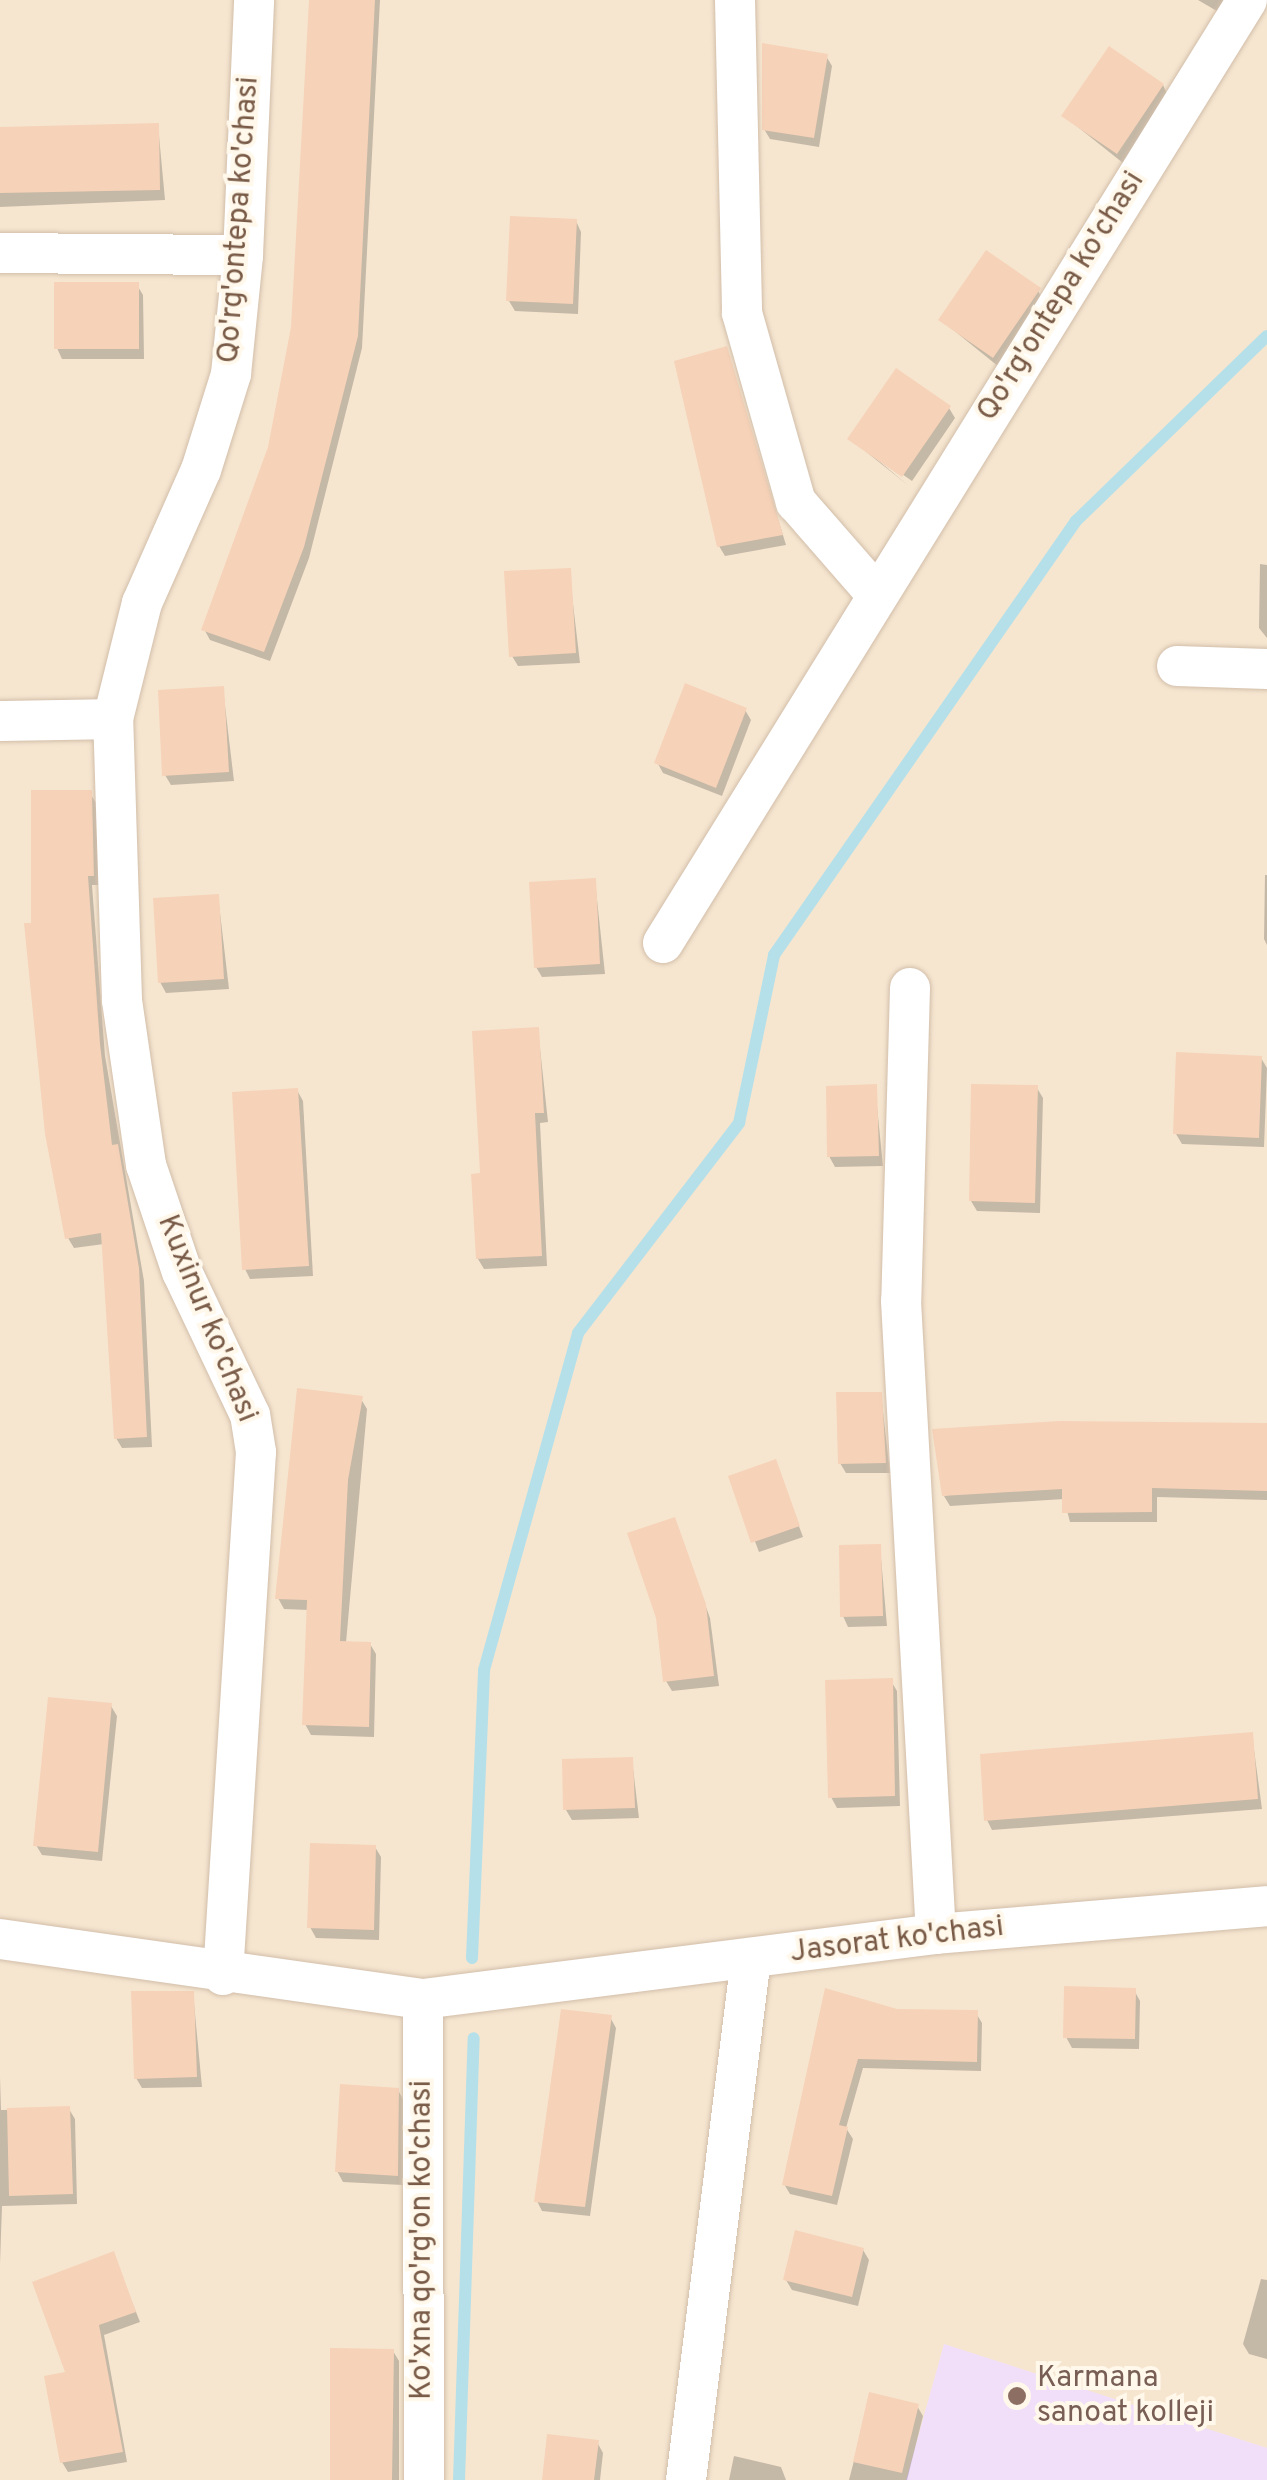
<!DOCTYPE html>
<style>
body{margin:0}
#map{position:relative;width:1267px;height:2480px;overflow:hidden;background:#fef4e3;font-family:Overpass,sans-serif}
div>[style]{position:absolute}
.residential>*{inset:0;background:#f6e6d0}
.education>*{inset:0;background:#f1dffa}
.shadow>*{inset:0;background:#0003}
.stream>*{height:12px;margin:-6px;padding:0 6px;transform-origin:6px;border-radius:6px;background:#b5e0e9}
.building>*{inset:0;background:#f6d2b8}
.roads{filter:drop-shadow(0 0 2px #d2beaa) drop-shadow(0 0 2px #d2beaa)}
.minor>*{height:40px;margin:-20px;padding:0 20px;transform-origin:20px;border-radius:20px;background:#fff}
.dots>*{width:28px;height:28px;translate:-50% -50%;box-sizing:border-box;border:5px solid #fff8eb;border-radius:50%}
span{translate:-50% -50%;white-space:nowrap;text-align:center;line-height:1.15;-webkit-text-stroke:8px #fff8eb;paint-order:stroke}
.street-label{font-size:30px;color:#785a46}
.education-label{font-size:30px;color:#785e54}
.left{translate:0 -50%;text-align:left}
</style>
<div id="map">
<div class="residential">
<div style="clip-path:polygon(0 0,1267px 0,1267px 2480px,0 2480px)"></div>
</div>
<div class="education">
<div style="clip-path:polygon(944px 2344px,1267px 2448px,1267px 2480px,906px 2480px)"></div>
</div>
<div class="shadow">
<div style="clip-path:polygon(311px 0,380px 0,362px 348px,309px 558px,270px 661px,210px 640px,204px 629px,270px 448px,294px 327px)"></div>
<div style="clip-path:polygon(1198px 0,1234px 0,1222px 14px)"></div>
<div style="clip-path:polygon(826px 56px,832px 66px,819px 147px,770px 139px,764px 129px)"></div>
<div style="clip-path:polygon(1163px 85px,1168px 96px,1123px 163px,1064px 116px)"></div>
<div style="clip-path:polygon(158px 125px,165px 200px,0 207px,0 132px)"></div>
<div style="clip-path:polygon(576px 221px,581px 232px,578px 314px,515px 311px,509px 301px)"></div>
<div style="clip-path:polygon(137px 285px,143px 295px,144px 359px,62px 359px,57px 348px)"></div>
<div style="clip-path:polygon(1038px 291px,1044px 302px,999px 367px,941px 320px)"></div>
<div style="clip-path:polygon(726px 349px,786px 545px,725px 556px,719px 546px)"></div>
<div style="clip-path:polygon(949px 408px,955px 418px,912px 481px,855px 441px,909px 486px,850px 439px)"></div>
<div style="clip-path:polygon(1260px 564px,1267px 565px,1267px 638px,1259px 628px)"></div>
<div style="clip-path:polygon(569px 570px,580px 663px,518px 666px,512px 656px)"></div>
<div style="clip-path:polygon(223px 689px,234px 781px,171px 785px,165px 775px)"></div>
<div style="clip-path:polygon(745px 710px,751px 720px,722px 796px,663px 773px,657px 762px)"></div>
<div style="clip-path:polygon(90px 793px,96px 803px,99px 885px,92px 885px,105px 1056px,144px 1281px,152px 1447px,122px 1448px,116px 1438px,104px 1244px,74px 1248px,68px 1238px,33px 925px)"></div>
<div style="clip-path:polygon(1265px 875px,1267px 875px,1267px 945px,1264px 939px)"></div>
<div style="clip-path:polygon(595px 881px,605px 974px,542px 977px,536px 967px)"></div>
<div style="clip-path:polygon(218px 896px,229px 989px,166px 993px,160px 982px)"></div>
<div style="clip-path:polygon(538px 1030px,548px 1122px,540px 1123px,547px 1266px,484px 1269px,478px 1259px,483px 1176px)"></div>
<div style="clip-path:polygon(1261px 1058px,1267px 1068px,1264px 1147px,1182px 1144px,1176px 1134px)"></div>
<div style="clip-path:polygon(875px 1087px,883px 1166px,835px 1167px,829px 1156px)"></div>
<div style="clip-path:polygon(1037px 1088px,1043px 1098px,1040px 1213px,977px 1211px,971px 1201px)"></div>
<div style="clip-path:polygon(297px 1090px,303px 1101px,313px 1276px,250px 1279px,245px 1269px)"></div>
<div style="clip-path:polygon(881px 1394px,890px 1473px,846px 1473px,840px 1463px)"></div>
<div style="clip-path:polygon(361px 1399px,367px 1409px,346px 1643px,370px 1644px,376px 1654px,374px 1737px,311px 1735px,305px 1724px,309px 1610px,284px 1609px,278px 1598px)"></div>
<div style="clip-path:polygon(1267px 1426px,1267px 1500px,1157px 1497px,1157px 1522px,1070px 1522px,1064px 1499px,950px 1506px,944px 1496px)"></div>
<div style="clip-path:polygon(775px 1462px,803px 1537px,759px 1552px,731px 1478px)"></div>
<div style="clip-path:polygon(674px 1520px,710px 1618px,719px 1686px,672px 1691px,666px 1681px)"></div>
<div style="clip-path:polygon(880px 1547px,887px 1626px,848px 1627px,843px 1616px)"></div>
<div style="clip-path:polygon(891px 1681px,897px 1691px,900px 1806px,837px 1808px,831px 1797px)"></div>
<div style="clip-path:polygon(111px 1706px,117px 1716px,102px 1861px,42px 1855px,36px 1845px)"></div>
<div style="clip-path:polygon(1252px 1735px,1262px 1809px,992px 1830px,987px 1820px)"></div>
<div style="clip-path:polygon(632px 1760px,639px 1818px,572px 1820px,566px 1810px)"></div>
<div style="clip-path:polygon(375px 1847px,381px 1857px,379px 1940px,316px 1938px,310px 1927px)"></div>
<div style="clip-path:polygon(1134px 1990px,1140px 2001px,1139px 2049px,1072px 2048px,1066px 2037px)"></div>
<div style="clip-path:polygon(827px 1991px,896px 2011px,976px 2013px,982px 2023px,981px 2071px,863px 2068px,846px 2128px,853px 2139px,837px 2205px,790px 2194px,784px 2184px)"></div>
<div style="clip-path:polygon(193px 1993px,202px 2087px,142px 2088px,136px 2078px)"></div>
<div style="clip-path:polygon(610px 2017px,616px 2028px,590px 2216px,542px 2211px,537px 2201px)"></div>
<div style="clip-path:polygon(0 2077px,1px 2110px,69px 2109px,75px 2119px,77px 2204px,2px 2206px,0 2264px)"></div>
<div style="clip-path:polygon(398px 2090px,404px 2101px,403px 2185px,343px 2182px,337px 2171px)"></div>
<div style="clip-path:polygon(863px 2250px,869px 2260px,858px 2306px,792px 2290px,786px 2280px)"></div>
<div style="clip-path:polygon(113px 2254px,140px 2322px,104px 2335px,127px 2462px,68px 2472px,62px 2462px,68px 2374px)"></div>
<div style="clip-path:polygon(1261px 2279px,1267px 2280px,1267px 2359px,1249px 2354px,1243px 2344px)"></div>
<div style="clip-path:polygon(393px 2351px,399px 2361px,399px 2480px,333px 2480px)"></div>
<div style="clip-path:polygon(871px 2395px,917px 2406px,923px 2416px,907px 2480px,849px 2480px)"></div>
<div style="clip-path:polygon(597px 2442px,603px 2453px,600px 2480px,545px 2480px)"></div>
<div style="clip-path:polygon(734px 2456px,781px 2467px,786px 2480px,729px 2480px)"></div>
</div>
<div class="stream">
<div style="left:472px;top:1958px;width:288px;rotate:-87.6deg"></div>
<div style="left:484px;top:1670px;width:350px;rotate:-74.4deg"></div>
<div style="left:578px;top:1333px;width:265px;rotate:-52.5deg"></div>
<div style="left:739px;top:1123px;width:172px;rotate:-78.2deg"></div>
<div style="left:774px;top:955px;width:529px;rotate:-55.17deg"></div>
<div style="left:1076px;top:521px;width:266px;rotate:-44.1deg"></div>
<div style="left:459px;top:2480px;width:442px;rotate:-88.1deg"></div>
</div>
<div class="building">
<div style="clip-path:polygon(309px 0,375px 0,358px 336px,304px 547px,264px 652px,201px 630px,268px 447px,291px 327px)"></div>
<div style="clip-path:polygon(762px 43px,828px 54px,814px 138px,762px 130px)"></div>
<div style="clip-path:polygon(1109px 46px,1164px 84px,1117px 154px,1061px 116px)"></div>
<div style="clip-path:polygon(159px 123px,160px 190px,0 193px,0 127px)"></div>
<div style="clip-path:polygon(510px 216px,577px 219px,573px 304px,506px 301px)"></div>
<div style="clip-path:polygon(986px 250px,1041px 288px,993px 358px,938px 320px)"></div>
<div style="clip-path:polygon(54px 282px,139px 282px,139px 349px,54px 349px)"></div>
<div style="clip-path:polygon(727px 346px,783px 535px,717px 547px,674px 361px)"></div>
<div style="clip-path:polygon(896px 368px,951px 406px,902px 477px,847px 439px)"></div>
<div style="clip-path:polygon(571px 568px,576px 653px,509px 657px,504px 571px)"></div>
<div style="clip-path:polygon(685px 683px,747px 708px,716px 788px,654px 763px)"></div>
<div style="clip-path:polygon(224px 686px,229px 772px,162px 776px,158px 690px)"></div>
<div style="clip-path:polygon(31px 790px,92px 790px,94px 876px,88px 876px,100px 1044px,112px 1145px,118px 1144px,139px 1268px,147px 1437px,114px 1439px,101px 1233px,65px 1239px,45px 1134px,24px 923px,31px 923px)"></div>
<div style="clip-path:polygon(596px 878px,600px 964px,534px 968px,529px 882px)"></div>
<div style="clip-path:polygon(219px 894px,224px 979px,158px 983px,153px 898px)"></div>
<div style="clip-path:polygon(539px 1027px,544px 1113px,535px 1113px,542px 1256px,476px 1259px,471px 1174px,480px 1173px,472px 1031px)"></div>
<div style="clip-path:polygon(1176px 1052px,1262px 1056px,1259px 1138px,1173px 1134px)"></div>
<div style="clip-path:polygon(877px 1084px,879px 1156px,827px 1157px,826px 1086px)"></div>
<div style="clip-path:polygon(971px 1084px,1038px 1085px,1035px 1203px,969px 1201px)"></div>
<div style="clip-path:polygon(298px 1088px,309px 1266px,242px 1270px,232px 1092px)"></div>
<div style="clip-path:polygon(297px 1388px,363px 1396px,348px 1480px,340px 1641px,371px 1642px,369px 1727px,302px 1725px,307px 1600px,275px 1599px)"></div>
<div style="clip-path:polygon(836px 1392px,882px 1392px,886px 1463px,838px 1464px)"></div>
<div style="clip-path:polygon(1059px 1421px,1267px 1423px,1267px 1491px,1152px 1488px,1152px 1512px,1062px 1513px,1062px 1489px,942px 1496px,932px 1429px)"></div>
<div style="clip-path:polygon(776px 1459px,800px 1526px,751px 1543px,728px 1476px)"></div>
<div style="clip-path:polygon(675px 1517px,706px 1604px,714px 1676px,663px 1682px,656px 1618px,627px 1533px)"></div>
<div style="clip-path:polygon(881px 1544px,883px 1616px,840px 1617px,839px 1545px)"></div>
<div style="clip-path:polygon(893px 1678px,895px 1796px,828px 1798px,825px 1680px)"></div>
<div style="clip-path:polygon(48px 1697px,112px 1703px,98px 1852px,33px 1846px)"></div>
<div style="clip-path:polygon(1253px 1732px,1258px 1799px,984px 1821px,980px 1754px)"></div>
<div style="clip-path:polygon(633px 1757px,635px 1808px,563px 1810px,562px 1759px)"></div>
<div style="clip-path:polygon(310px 1843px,376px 1845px,374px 1930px,307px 1928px)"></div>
<div style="clip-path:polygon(1064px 1986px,1136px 1988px,1135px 2039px,1063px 2038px)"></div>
<div style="clip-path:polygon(825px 1988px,897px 2009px,978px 2010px,977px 2062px,858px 2059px,839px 2125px,848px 2127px,832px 2196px,782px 2185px)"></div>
<div style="clip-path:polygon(131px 1991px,194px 1991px,197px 2077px,134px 2079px)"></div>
<div style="clip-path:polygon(561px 2009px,612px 2015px,585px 2207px,534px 2202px)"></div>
<div style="clip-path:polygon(340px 2084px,399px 2088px,398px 2176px,335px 2172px)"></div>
<div style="clip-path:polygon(70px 2106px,73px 2194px,9px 2196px,7px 2108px)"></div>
<div style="clip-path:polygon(795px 2230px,864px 2248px,852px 2297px,783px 2280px)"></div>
<div style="clip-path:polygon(114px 2251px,136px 2312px,99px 2325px,123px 2452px,60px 2463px,44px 2376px,65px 2372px,32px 2282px)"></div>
<div style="clip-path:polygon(330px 2348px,394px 2349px,392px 2480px,330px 2480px)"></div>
<div style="clip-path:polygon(869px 2392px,919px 2404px,902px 2473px,853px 2462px)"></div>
<div style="clip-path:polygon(547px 2434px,599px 2440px,594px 2480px,542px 2480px)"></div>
</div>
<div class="roads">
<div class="minor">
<div style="left:735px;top:0;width:313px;rotate:88.7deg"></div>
<div style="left:742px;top:313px;width:197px;rotate:74.1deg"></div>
<div style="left:796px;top:502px;width:123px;rotate:48.9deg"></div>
<div style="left:0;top:253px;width:243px;rotate:0.5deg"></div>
<div style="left:1177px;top:666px;width:90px;rotate:1.9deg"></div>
<div style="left:0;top:721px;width:113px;rotate:-1deg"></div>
<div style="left:663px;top:943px;width:1109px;rotate:-58.23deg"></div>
<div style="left:910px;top:988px;width:313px;rotate:91.6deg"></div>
<div style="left:901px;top:1301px;width:634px;rotate:86.84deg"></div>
<div style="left:0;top:1939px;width:427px;rotate:8.1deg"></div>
<div style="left:423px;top:1999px;width:517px;rotate:-7.22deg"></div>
<div style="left:936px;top:1934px;width:332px;rotate:-4.8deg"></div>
<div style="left:223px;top:1975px;width:524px;rotate:-86.39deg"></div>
<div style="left:256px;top:1452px;width:37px;rotate:-99deg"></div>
<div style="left:250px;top:1415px;width:158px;rotate:-115.4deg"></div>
<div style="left:182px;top:1272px;width:113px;rotate:-108.6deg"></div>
<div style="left:146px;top:1165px;width:167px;rotate:-98.3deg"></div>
<div style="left:122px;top:1000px;width:281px;rotate:-91.8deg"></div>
<div style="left:113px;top:719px;width:120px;rotate:-76deg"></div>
<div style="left:142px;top:603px;width:145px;rotate:-66.1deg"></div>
<div style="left:201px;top:470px;width:101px;rotate:-72.6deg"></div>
<div style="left:231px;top:374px;width:120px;rotate:-84.2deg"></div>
<div style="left:243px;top:255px;width:255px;rotate:-87.5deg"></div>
<div style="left:423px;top:1999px;width:481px;rotate:89.9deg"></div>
<div style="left:686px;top:2480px;width:526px;rotate:-82.9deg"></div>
</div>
</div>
<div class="dots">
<div style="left:1017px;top:2396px;background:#8d6e63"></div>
</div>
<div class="street-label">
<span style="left:240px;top:220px;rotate:-86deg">Qo'rg'ontepa ko'chasi</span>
<span style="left:1062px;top:297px;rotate:-58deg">Qo'rg'ontepa ko'chasi</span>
<span style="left:206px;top:1319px;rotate:68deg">Kuxinur ko'chasi</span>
<span style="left:897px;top:1941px;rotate:-7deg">Jasorat ko'chasi</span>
<span style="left:423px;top:2240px;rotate:-90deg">Ko'xna qo'rg'on ko'chasi</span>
</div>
<div class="education-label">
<span class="left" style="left:1037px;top:2396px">Karmana<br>sanoat kolleji</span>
</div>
</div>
